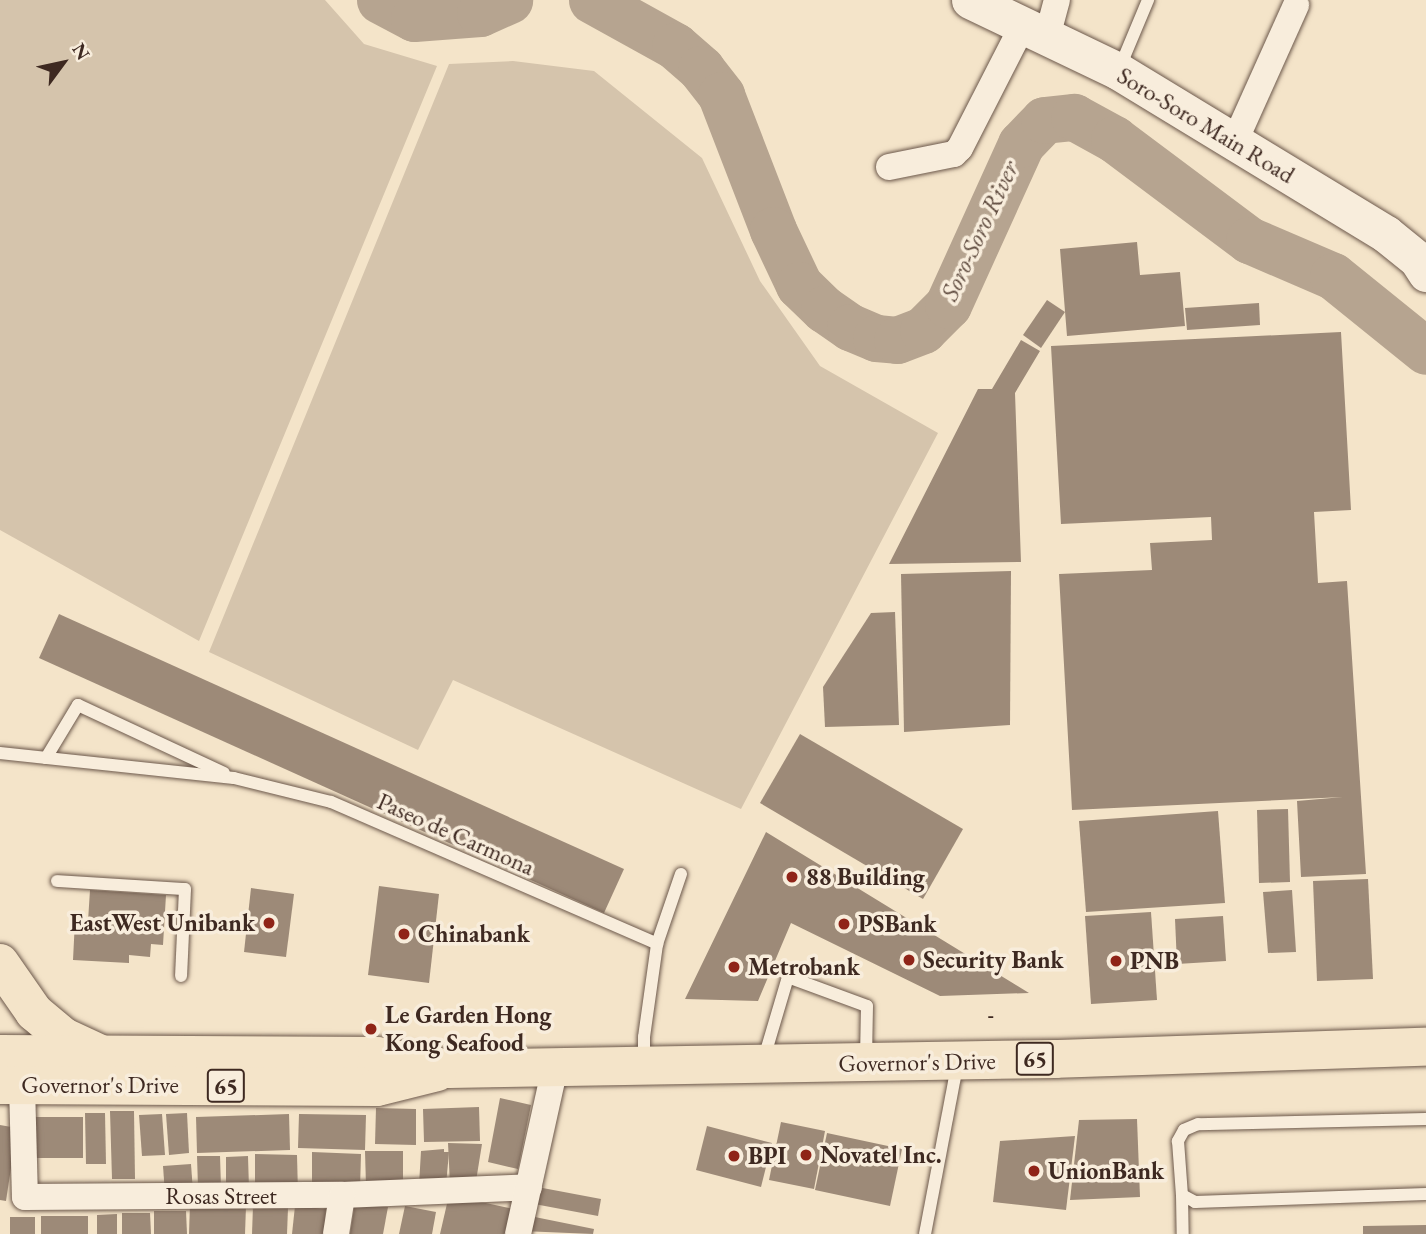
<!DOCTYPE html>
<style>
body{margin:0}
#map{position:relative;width:1426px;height:1234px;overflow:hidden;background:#f4e4c9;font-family:"EB Garamond",serif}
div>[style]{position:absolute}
.green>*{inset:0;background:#d5c4ac}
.river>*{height:47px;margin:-23.5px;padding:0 23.5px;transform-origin:23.5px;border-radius:23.5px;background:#b6a490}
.building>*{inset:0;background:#9d8a78}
.path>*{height:4.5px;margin-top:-2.25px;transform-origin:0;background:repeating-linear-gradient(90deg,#3e2921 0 2px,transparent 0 5.5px)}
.roads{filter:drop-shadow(0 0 2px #6c584b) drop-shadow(0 0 2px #6c584b)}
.lane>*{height:12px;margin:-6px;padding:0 6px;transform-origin:6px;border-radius:6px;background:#f8eddc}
.street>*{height:26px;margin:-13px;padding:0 13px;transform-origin:13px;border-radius:13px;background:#f8eddc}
.secondary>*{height:37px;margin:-18.5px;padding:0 18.5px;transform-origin:18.5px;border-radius:18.5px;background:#f8eddc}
.highway>*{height:38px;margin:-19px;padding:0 19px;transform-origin:19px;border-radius:19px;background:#f4e4c9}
.dots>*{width:19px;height:19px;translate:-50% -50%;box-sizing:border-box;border:4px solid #f8eddc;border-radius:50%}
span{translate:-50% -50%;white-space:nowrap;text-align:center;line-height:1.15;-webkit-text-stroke:7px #f8eddc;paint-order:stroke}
.shield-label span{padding:2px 5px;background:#f8eddc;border:2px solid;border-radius:5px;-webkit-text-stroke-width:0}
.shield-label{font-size:23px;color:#3e2921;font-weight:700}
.street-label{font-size:24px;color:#3e2921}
.poi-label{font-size:24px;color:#3e2921;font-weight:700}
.left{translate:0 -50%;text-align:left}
.right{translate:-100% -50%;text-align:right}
.water-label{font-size:26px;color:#624e42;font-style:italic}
.north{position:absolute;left:28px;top:28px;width:70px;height:70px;-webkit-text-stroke:5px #f8eddc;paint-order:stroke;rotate:57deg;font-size:19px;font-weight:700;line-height:28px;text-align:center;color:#3e2921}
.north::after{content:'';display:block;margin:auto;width:24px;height:32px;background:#3e2921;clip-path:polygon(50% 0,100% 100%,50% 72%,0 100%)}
</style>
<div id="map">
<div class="green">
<div style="clip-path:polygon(0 0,325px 0,364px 44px,437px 66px,199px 641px,0 530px)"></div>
<div style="clip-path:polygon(513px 61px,594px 71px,702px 158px,760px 281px,820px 366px,938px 433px,741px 809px,453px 680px,418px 750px,209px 652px,449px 64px)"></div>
</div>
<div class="river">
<div style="left:380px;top:0;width:38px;rotate:28deg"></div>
<div style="left:414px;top:18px;width:66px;rotate:-4.3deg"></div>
<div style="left:480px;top:13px;width:32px;rotate:-24deg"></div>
<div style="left:592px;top:0;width:95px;rotate:29deg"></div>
<div style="left:675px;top:46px;width:35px;rotate:41deg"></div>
<div style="left:701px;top:69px;width:33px;rotate:52deg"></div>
<div style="left:721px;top:95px;width:145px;rotate:68.9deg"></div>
<div style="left:773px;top:230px;width:61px;rotate:64.7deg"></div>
<div style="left:799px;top:285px;width:35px;rotate:44deg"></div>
<div style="left:824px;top:309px;width:32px;rotate:35deg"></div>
<div style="left:850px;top:327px;width:28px;rotate:23deg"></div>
<div style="left:876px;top:338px;width:21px;rotate:5deg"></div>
<div style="left:897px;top:340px;width:28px;rotate:-21deg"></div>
<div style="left:923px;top:330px;width:35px;rotate:-45deg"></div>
<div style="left:948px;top:305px;width:177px;rotate:-65.6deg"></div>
<div style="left:1021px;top:144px;width:33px;rotate:-46deg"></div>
<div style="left:1044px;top:120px;width:30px;rotate:-6deg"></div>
<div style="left:1074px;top:117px;width:46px;rotate:28.8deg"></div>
<div style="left:1114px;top:139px;width:169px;rotate:36.8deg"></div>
<div style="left:1249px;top:240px;width:91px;rotate:23.2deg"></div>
<div style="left:1333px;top:276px;width:119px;rotate:38.9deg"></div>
</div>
<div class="building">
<div style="clip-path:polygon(1137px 242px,1140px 275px,1180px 272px,1185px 326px,1067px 336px,1060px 249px)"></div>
<div style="clip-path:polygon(1047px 300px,1065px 312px,1041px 348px,1023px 335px)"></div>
<div style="clip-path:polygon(1259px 303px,1260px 325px,1187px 330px,1185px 308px)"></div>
<div style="clip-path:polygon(1341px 332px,1351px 510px,1314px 512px,1318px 583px,1347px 581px,1366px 874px,1301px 877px,1297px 801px,1343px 797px,1072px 810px,1059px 574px,1152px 570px,1150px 543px,1212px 540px,1211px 517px,1061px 524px,1051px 346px)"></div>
<div style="clip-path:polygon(1021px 340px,1040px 351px,1015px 393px,1021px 562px,889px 564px,978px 389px,992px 389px)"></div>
<div style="clip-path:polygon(1011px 571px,1010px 725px,904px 732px,901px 574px)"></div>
<div style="clip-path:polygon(895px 612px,899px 725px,825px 727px,823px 687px,871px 613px)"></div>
<div style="clip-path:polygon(59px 614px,624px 869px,604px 913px,39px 658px)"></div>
<div style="clip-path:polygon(800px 734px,963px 829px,923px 899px,760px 803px)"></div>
<div style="clip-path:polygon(1288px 809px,1290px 882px,1259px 883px,1257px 810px)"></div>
<div style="clip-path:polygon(1218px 811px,1225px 903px,1086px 912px,1079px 821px)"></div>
<div style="clip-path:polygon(766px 832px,1029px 993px,940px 996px,791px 923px,758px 1001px,685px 999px)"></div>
<div style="clip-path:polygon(1368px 879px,1373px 979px,1317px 981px,1313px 881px)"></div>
<div style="clip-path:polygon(379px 886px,439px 894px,429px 983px,368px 975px)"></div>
<div style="clip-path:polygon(251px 888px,294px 894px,286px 957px,244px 952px)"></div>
<div style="clip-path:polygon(90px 890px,166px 895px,163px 945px,151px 944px,150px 957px,129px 955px,129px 963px,73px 960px,75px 920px,88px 921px)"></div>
<div style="clip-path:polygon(1292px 890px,1296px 952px,1268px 953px,1263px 892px)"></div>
<div style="clip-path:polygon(1151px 912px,1157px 1000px,1091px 1004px,1085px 916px)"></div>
<div style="clip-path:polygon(1223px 916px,1226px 961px,1177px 964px,1175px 919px)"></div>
<div style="clip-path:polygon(500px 1098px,531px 1105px,518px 1169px,488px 1162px)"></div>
<div style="clip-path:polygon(479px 1107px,480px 1141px,424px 1142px,423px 1109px)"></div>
<div style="clip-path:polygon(376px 1108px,416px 1109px,416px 1145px,375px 1144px)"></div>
<div style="clip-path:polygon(110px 1111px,134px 1111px,135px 1179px,112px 1179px)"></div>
<div style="clip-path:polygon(85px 1113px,105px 1113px,106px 1164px,86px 1164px)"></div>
<div style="clip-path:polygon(187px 1113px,189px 1153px,169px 1155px,166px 1114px)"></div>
<div style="clip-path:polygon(162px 1114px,165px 1155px,142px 1156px,139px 1115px)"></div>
<div style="clip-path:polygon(289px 1114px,290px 1150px,197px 1153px,196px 1117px)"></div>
<div style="clip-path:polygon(299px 1114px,366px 1115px,365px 1150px,298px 1148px)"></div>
<div style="clip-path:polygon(29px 1117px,83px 1117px,83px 1158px,29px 1158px)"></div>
<div style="clip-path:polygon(1137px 1119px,1140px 1197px,1070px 1200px,1079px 1120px)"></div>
<div style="clip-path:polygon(781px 1122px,825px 1131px,814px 1189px,769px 1180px)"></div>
<div style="clip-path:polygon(0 1125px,17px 1128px,6px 1201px,0 1200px)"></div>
<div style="clip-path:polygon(707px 1126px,772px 1143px,761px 1187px,696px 1170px)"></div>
<div style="clip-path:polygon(827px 1133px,902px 1149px,890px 1206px,815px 1190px)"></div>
<div style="clip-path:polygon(1075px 1136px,1066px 1210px,993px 1202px,1000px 1141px)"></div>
<div style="clip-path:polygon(448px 1143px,482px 1144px,476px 1181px,450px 1185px)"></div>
<div style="clip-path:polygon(444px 1149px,444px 1152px,449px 1152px,446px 1185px,419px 1185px,421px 1151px)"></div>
<div style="clip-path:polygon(365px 1151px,403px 1151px,403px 1184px,366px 1186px)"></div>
<div style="clip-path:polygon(312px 1152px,361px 1154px,360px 1189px,312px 1188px)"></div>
<div style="clip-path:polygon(255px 1154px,297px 1155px,298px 1194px,255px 1194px)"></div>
<div style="clip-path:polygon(197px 1156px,220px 1156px,221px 1187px,198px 1188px)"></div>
<div style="clip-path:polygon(248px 1156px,249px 1189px,226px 1189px,226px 1157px)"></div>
<div style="clip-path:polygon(191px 1164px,193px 1192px,165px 1194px,163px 1166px)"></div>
<div style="clip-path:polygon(532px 1186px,601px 1199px,598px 1216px,529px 1203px)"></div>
<div style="clip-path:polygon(449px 1195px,514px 1209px,509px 1234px,440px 1234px)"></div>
<div style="clip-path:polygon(355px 1202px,388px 1207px,383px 1234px,350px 1234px)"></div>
<div style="clip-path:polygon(190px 1204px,246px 1206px,245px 1234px,189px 1234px)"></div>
<div style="clip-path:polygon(253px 1206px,288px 1208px,287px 1234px,252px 1234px)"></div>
<div style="clip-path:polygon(295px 1206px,326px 1209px,324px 1234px,292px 1234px)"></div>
<div style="clip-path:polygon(405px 1206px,436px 1212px,432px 1234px,399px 1234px)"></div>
<div style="clip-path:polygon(154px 1211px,186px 1211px,187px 1234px,154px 1234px)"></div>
<div style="clip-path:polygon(122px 1213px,150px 1213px,151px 1234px,122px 1234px)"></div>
<div style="clip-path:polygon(117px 1214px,117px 1234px,97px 1234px,97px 1215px)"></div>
<div style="clip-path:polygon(525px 1215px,594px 1229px,593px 1234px,522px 1231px)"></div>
<div style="clip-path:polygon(41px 1216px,88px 1216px,88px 1234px,41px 1234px)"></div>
<div style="clip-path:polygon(10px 1217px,35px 1217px,35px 1234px,10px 1234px)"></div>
<div style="clip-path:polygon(1426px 1225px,1426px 1234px,1363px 1234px,1363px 1226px)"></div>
</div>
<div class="path">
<div style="left:991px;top:1016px;width:5px;rotate:90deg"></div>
</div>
<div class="roads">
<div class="lane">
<div style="left:1120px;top:67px;width:73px;rotate:-67.3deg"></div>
<div style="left:0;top:753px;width:235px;rotate:6.1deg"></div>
<div style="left:234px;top:778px;width:100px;rotate:13.9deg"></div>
<div style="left:331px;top:802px;width:356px;rotate:23.5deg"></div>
<div style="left:46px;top:758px;width:62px;rotate:-58.9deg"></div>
<div style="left:78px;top:705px;width:161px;rotate:25deg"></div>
<div style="left:57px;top:881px;width:128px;rotate:3.6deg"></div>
<div style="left:185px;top:889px;width:87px;rotate:92.6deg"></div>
<div style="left:764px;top:1058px;width:84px;rotate:-73.5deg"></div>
<div style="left:788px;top:977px;width:84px;rotate:20.2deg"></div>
<div style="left:867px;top:1006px;width:52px;rotate:91.1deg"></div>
<div style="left:644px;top:1061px;width:24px;rotate:-90deg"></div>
<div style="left:644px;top:1037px;width:94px;rotate:-82deg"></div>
<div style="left:657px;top:944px;width:74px;rotate:-71.1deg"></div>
<div style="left:1426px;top:1119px;width:228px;rotate:178.7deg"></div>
<div style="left:1198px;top:1124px;width:15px;rotate:157deg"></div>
<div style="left:1184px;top:1130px;width:13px;rotate:119deg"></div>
<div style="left:1178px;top:1141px;width:54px;rotate:85.8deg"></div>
<div style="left:1182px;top:1195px;width:15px;rotate:28deg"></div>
<div style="left:1195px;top:1202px;width:231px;rotate:-2deg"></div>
<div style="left:1182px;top:1195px;width:39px;rotate:89deg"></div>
<div style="left:925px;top:1234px;width:171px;rotate:-79.2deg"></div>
</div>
<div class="street">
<div style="left:1047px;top:37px;width:38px;rotate:-75deg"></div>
<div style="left:1235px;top:141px;width:149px;rotate:-65.8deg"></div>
<div style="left:889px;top:167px;width:66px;rotate:-11.3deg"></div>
<div style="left:954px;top:154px;width:8px;rotate:-45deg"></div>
<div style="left:960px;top:148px;width:138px;rotate:-62.9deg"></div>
<div style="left:22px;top:1085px;width:112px;rotate:88.5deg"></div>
<div style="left:25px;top:1197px;width:317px;rotate:-0.4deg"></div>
<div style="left:342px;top:1195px;width:187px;rotate:-2.4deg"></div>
<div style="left:336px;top:1234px;width:39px;rotate:-81deg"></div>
<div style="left:518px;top:1234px;width:171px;rotate:-77.5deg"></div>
</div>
<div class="secondary">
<div style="left:970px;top:0;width:164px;rotate:25.6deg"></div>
<div style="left:1118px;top:71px;width:314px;rotate:31.3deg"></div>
<div style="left:1386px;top:234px;width:40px;rotate:39deg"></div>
<div style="left:1417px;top:259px;width:17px;rotate:57deg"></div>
</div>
<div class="highway">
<div style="left:0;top:963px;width:60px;rotate:55.2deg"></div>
<div style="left:34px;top:1012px;width:39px;rotate:40deg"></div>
<div style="left:64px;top:1037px;width:38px;rotate:25deg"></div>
<div style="left:0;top:1054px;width:377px;rotate:0.3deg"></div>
<div style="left:377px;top:1056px;width:73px;rotate:10.2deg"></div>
<div style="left:449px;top:1069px;width:606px;rotate:-0.95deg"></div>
<div style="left:1055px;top:1059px;width:371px;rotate:-1.9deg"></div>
<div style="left:0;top:1085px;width:377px;rotate:0.3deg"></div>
<div style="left:377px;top:1087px;width:62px;rotate:-14deg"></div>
</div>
</div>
<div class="dots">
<div style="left:792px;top:877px;background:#8f2418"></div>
<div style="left:269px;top:923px;background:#8f2418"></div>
<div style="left:844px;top:924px;background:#8f2418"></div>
<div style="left:404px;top:934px;background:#8f2418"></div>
<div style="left:909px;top:960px;background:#8f2418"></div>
<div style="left:1116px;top:961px;background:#8f2418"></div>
<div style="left:734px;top:967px;background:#8f2418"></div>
<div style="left:371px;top:1029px;background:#8f2418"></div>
<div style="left:806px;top:1155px;background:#8f2418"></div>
<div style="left:734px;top:1156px;background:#8f2418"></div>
<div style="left:1034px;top:1171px;background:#8f2418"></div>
</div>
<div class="shield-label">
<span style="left:1035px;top:1059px">65</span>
<span style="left:226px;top:1086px">65</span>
</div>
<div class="street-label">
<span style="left:1206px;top:125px;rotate:31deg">Soro-Soro Main Road</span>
<span style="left:456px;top:834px;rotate:24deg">Paseo de Carmona</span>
<span style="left:917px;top:1062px;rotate:-1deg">Governor's Drive</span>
<span style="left:100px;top:1085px">Governor's Drive</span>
<span style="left:221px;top:1196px">Rosas Street</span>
</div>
<div class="poi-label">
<span class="left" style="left:806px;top:877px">88 Building</span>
<span class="right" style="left:255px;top:923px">EastWest Unibank</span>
<span class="left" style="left:858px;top:924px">PSBank</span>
<span class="left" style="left:418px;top:934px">Chinabank</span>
<span class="left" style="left:923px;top:960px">Security Bank</span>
<span class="left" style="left:1130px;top:961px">PNB</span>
<span class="left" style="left:748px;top:967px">Metrobank</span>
<span class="left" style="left:385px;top:1029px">Le Garden Hong<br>Kong Seafood</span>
<span class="left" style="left:820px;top:1155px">Novatel Inc.</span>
<span class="left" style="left:748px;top:1156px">BPI</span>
<span class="left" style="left:1048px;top:1171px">UnionBank</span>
</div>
<div class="water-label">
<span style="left:980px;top:231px;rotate:-65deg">Soro-Soro River</span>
</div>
<div class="north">N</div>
</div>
